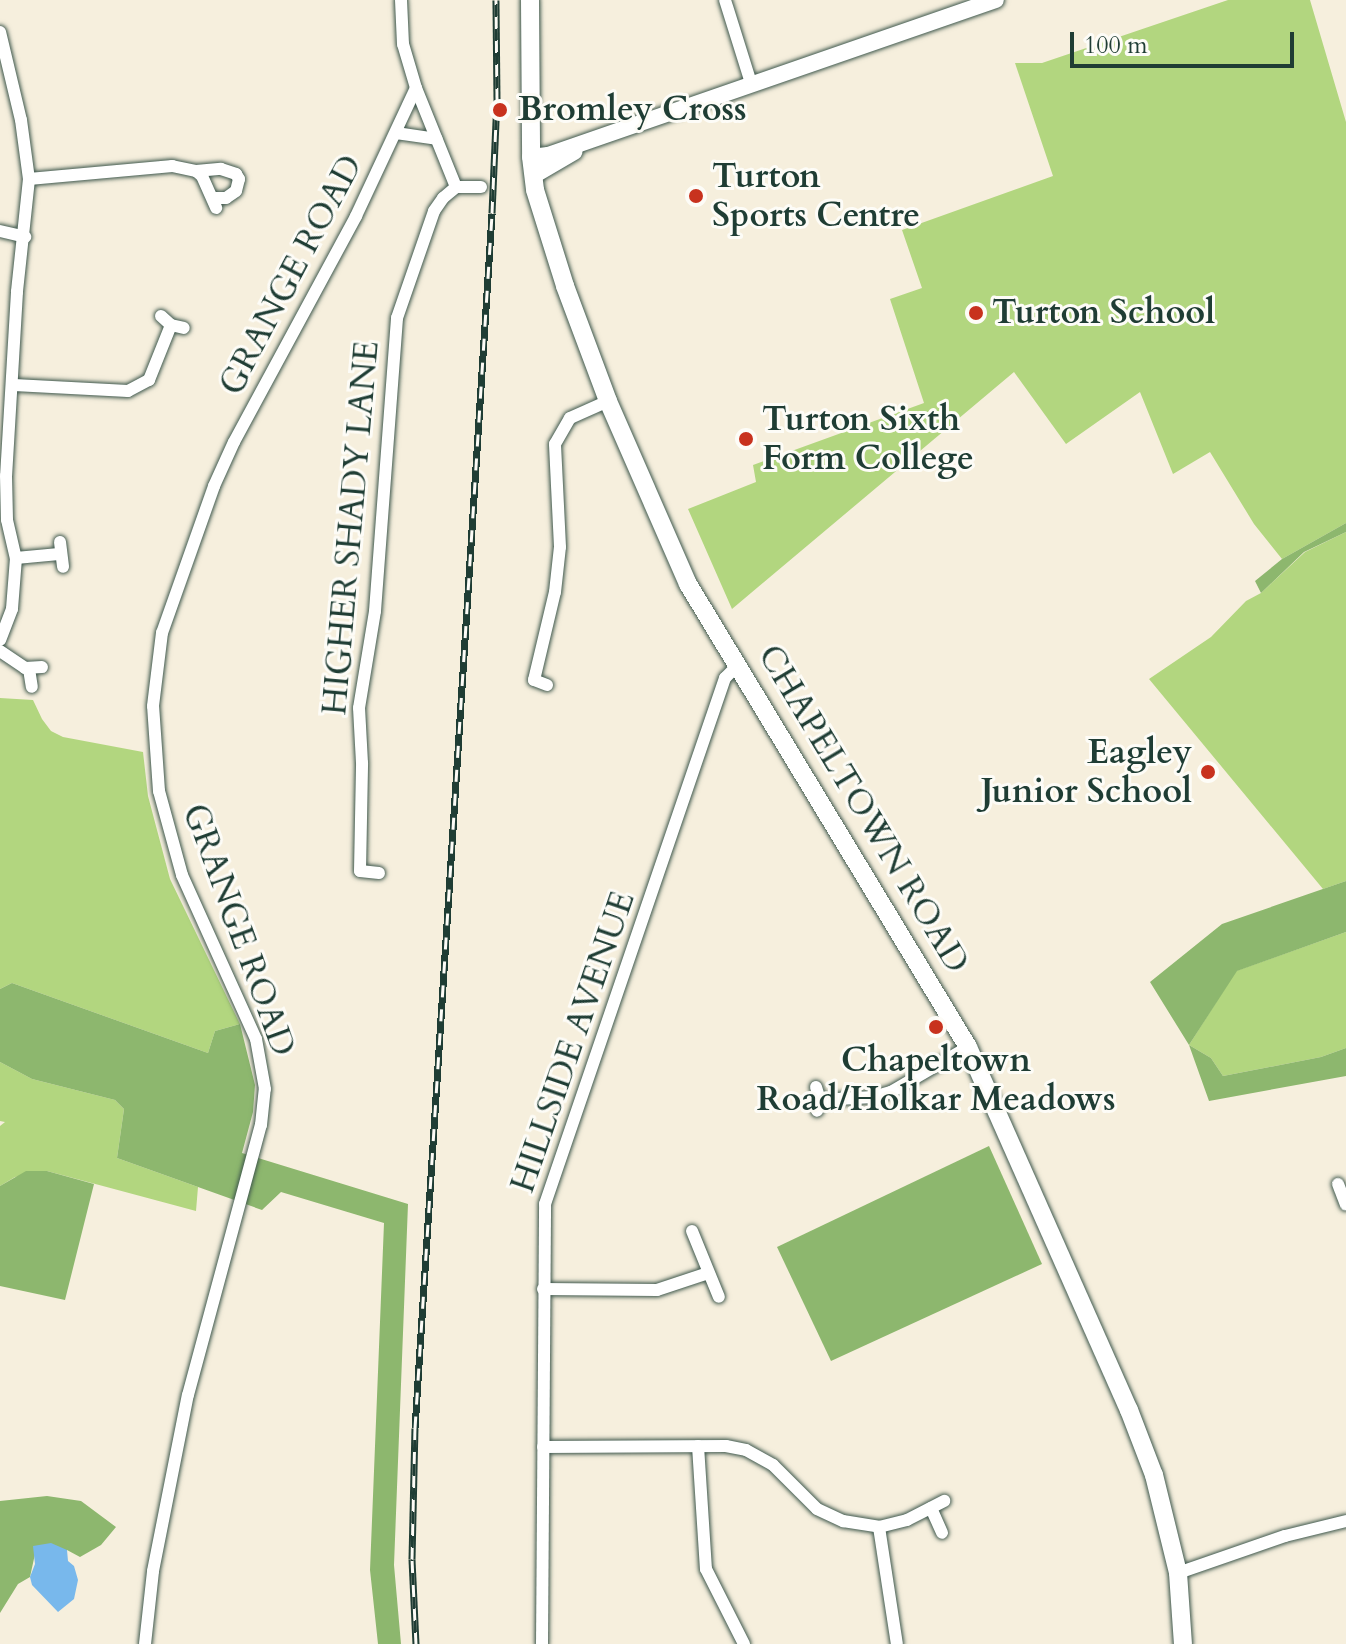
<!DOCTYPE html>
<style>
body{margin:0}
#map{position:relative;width:1346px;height:1644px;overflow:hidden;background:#f6efdd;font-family:Cardo,serif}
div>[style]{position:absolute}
.green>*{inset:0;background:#b2d67f}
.forest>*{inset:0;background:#8db76e}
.water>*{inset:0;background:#78b8ec}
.roads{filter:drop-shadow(0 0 2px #3f584d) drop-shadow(0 0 2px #3f584d)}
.minor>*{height:12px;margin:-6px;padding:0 6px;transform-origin:6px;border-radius:6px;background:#fff}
.tertiary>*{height:16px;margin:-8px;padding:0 8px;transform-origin:8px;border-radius:8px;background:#fff}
.secondary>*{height:18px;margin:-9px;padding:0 9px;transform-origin:9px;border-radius:9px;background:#fff}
.rail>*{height:7px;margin-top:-3.5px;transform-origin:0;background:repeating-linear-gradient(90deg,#fdfcf7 0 12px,#1f3d34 0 24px);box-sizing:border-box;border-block:2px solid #1f3d34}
.dots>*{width:22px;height:22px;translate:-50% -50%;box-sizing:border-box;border:4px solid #fdfcf7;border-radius:50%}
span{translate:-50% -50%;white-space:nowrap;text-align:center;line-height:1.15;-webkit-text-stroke:6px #fdfcf7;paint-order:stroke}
.poi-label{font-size:34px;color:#1f3d34;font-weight:700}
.left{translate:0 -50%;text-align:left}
.right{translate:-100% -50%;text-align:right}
.street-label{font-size:34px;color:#1f3d34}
.scale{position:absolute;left:1070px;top:32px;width:224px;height:36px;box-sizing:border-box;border:4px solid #1f3d34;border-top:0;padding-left:10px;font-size:24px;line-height:28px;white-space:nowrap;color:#1f3d34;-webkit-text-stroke:6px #fdfcf7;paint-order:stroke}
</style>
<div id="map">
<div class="green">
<div style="clip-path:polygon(1228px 0,1310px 0,1346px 122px,1346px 523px,1282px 559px,1254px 524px,1210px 452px,1173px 474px,1140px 392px,1066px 444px,1014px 372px,732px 609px,688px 509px,756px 482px,753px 465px,924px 403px,890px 299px,922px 288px,902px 230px,1053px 176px,1015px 63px,1042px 63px)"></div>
<div style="clip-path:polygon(1346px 532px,1346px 881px,1323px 889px,1149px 679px,1211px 637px,1246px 601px,1261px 593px,1305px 552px)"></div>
<div style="clip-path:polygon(0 698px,33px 700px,42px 719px,51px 731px,63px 737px,143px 752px,148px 796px,170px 879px,240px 1024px,215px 1031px,208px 1053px,12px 983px,0 989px)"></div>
<div style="clip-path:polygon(1346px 932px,1346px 1048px,1321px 1057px,1223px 1076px,1211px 1058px,1189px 1045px,1236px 971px)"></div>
<div style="clip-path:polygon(0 1062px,32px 1079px,115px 1100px,124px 1109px,117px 1158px,198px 1187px,196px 1211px,47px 1171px,15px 1177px,0 1186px,0 1126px,5px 1122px,0 1121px)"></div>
</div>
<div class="forest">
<div style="clip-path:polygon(1346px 523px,1346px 532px,1304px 552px,1261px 593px,1255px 581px,1282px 559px)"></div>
<div style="clip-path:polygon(1346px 881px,1346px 932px,1237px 971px,1189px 1045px,1211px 1058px,1223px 1076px,1321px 1057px,1346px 1048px,1346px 1076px,1209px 1101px,1189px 1045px,1150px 982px,1222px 924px)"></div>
<div style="clip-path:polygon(12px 983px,208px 1053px,215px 1031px,240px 1024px,255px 1085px,253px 1112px,242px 1153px,408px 1204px,394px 1565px,401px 1644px,378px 1644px,370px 1570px,384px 1223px,281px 1192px,262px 1210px,117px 1158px,124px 1109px,115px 1100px,32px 1079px,0 1062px,0 989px)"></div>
<div style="clip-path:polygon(989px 1146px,1042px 1264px,831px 1361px,777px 1247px)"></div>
<div style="clip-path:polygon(26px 1171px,47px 1171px,94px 1184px,65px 1300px,0 1286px,0 1186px)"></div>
<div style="clip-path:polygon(47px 1496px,81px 1501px,116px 1527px,101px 1545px,80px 1557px,67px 1550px,35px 1554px,30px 1577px,18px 1584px,0 1613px,0 1501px)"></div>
</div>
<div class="water">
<div style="clip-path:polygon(51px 1543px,67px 1550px,68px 1561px,74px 1566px,78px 1580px,74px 1599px,58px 1612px,32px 1585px,30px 1577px,35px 1564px,33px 1546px)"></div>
</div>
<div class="roads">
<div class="minor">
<div style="left:401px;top:0;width:44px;rotate:87.4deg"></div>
<div style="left:403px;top:44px;width:46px;rotate:73.5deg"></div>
<div style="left:416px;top:88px;width:107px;rotate:68deg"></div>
<div style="left:725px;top:0;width:87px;rotate:72.6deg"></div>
<div style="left:0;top:32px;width:90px;rotate:76.6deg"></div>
<div style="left:21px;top:120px;width:60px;rotate:82.3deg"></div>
<div style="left:29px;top:179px;width:114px;rotate:96.1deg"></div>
<div style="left:17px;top:292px;width:184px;rotate:93.4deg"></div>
<div style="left:6px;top:476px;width:44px;rotate:88.7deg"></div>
<div style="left:7px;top:520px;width:39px;rotate:77deg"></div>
<div style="left:16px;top:558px;width:51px;rotate:94.5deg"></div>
<div style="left:12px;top:609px;width:33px;rotate:111deg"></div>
<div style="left:396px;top:133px;width:41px;rotate:8.3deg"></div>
<div style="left:196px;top:171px;width:25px;rotate:-5deg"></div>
<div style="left:221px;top:169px;width:16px;rotate:18deg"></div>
<div style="left:236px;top:174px;width:6px;rotate:59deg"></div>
<div style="left:239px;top:179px;width:12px;rotate:104deg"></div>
<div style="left:236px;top:191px;width:12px;rotate:145deg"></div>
<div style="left:226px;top:198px;width:13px;rotate:180deg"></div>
<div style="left:29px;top:179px;width:144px;rotate:-5.2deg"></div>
<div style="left:172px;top:166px;width:25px;rotate:12deg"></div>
<div style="left:196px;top:171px;width:8px;rotate:40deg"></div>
<div style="left:202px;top:176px;width:35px;rotate:66deg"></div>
<div style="left:0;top:231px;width:26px;rotate:13deg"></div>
<div style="left:161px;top:316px;width:13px;rotate:42deg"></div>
<div style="left:171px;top:325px;width:13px;rotate:13deg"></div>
<div style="left:14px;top:385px;width:114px;rotate:3deg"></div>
<div style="left:128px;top:391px;width:24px;rotate:-28deg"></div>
<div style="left:149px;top:380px;width:59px;rotate:-68.2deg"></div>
<div style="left:60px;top:542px;width:25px;rotate:83deg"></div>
<div style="left:16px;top:558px;width:43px;rotate:-5.3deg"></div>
<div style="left:0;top:651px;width:30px;rotate:34deg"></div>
<div style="left:25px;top:668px;width:17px;rotate:-3deg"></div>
<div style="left:29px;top:669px;width:18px;rotate:81deg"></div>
<div style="left:547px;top:685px;width:14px;rotate:-159deg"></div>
<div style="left:534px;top:680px;width:90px;rotate:-76.6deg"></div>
<div style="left:555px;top:592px;width:45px;rotate:-83.7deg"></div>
<div style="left:560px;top:547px;width:103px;rotate:-92.8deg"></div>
<div style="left:555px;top:444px;width:30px;rotate:-60deg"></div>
<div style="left:570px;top:418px;width:42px;rotate:-24.1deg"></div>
<div style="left:379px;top:873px;width:19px;rotate:-174deg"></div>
<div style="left:360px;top:871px;width:108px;rotate:-88.9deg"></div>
<div style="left:362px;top:763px;width:55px;rotate:-93.1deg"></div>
<div style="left:359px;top:708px;width:98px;rotate:-80.6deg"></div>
<div style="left:375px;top:611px;width:294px;rotate:-85.7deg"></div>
<div style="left:397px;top:318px;width:113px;rotate:-70.9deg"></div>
<div style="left:434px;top:211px;width:16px;rotate:-55deg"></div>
<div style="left:443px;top:198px;width:17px;rotate:-40deg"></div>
<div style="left:456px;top:187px;width:25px"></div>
<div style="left:816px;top:1087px;width:14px;rotate:73deg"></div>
<div style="left:820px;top:1100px;width:11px;rotate:105deg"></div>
<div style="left:820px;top:1100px;width:53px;rotate:-3.2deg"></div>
<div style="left:873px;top:1097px;width:19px;rotate:-16deg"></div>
<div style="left:891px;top:1092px;width:89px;rotate:-30.3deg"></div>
<div style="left:1338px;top:1184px;width:22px;rotate:69deg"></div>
<div style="left:692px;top:1231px;width:71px;rotate:67.8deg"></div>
<div style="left:543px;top:1289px;width:114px;rotate:0.5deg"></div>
<div style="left:657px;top:1290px;width:54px;rotate:-18.4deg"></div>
<div style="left:698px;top:1446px;width:123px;rotate:86.3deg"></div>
<div style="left:706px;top:1569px;width:84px;rotate:63.1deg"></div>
<div style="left:543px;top:1447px;width:183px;rotate:-0.3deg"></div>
<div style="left:726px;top:1446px;width:20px;rotate:11deg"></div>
<div style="left:746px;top:1450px;width:31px;rotate:29deg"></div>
<div style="left:773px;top:1465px;width:62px;rotate:45deg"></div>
<div style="left:817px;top:1509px;width:29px;rotate:25deg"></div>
<div style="left:843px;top:1521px;width:36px;rotate:9deg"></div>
<div style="left:879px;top:1527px;width:29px;rotate:-14deg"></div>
<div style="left:907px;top:1520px;width:42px;rotate:-27.2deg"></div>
<div style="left:931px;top:1508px;width:27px;rotate:66deg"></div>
<div style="left:879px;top:1527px;width:118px;rotate:81.3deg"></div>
<div style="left:1178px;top:1573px;width:113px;rotate:-19.1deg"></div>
<div style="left:1285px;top:1536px;width:63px;rotate:-13.8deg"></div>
<div style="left:145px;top:1644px;width:73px;rotate:-83.7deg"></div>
<div style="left:153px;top:1571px;width:179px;rotate:-78.8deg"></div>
<div style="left:188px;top:1395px;width:280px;rotate:-74.9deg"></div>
<div style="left:261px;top:1125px;width:36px;rotate:-84deg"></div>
<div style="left:265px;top:1089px;width:51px;rotate:-100.2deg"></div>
<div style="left:256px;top:1039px;width:180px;rotate:-114.3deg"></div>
<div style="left:182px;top:875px;width:87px;rotate:-105.3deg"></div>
<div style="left:159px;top:791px;width:85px;rotate:-94deg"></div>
<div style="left:153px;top:706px;width:74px;rotate:-83deg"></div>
<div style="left:162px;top:633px;width:156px;rotate:-70.5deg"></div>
<div style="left:214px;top:486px;width:48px;rotate:-65.6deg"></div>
<div style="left:234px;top:442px;width:257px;rotate:-61.6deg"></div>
<div style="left:356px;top:216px;width:141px;rotate:-64.9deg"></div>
<div style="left:542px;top:1644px;width:440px;rotate:-89.6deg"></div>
<div style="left:545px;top:1204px;width:556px;rotate:-71.11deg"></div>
<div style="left:725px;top:678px;width:17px;rotate:-45deg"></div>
</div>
<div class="tertiary">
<div style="left:531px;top:157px;width:17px;rotate:-7deg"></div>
<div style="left:548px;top:155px;width:474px;rotate:-19.1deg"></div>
<div style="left:533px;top:176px;width:48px;rotate:-30.3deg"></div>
</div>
<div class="secondary">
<div style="left:530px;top:0;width:157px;rotate:89.6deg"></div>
<div style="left:531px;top:157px;width:33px;rotate:83deg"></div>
<div style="left:535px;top:190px;width:101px;rotate:72.6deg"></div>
<div style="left:565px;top:286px;width:123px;rotate:69.5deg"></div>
<div style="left:608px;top:401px;width:200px;rotate:66.4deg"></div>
<div style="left:688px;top:584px;width:541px;rotate:58.84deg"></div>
<div style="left:968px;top:1047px;width:397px;rotate:66.1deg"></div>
<div style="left:1129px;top:1410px;width:70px;rotate:69deg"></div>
<div style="left:1154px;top:1475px;width:101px;rotate:76.2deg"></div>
<div style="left:1178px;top:1573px;width:71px;rotate:86deg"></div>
</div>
</div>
<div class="rail">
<div style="left:416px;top:1644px;width:85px;rotate:-92.7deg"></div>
<div style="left:412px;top:1559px;width:131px;rotate:-88.7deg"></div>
<div style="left:415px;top:1428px;width:1217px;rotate:-86.37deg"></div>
<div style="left:492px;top:213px;width:113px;rotate:-87.5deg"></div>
<div style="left:497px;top:100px;width:100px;rotate:-90.6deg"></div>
</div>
<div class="dots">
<div style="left:500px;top:110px;background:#c8321e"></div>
<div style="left:696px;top:196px;background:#c8321e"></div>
<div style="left:976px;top:313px;background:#c8321e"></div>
<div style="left:746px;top:439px;background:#c8321e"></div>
<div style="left:1208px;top:772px;background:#c8321e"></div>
<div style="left:936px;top:1027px;background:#c8321e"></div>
</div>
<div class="poi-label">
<span class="left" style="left:518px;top:110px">Bromley Cross</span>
<span class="left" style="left:712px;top:196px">Turton<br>Sports Centre</span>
<span class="left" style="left:992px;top:313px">Turton School</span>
<span class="left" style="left:762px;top:439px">Turton Sixth<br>Form College</span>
<span class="right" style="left:1192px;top:772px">Eagley<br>Junior School</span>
<span style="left:936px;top:1080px">Chapeltown<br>Road/Holkar Meadows</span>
</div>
<div class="street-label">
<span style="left:291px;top:275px;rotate:-62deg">GRANGE ROAD</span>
<span style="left:351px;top:528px;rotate:-85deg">HIGHER SHADY LANE</span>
<span style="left:863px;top:809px;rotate:59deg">CHAPELTOWN ROAD</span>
<span style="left:239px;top:930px;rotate:70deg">GRANGE ROAD</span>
<span style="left:573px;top:1042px;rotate:-71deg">HILLSIDE AVENUE</span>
</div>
<div class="scale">100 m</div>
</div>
